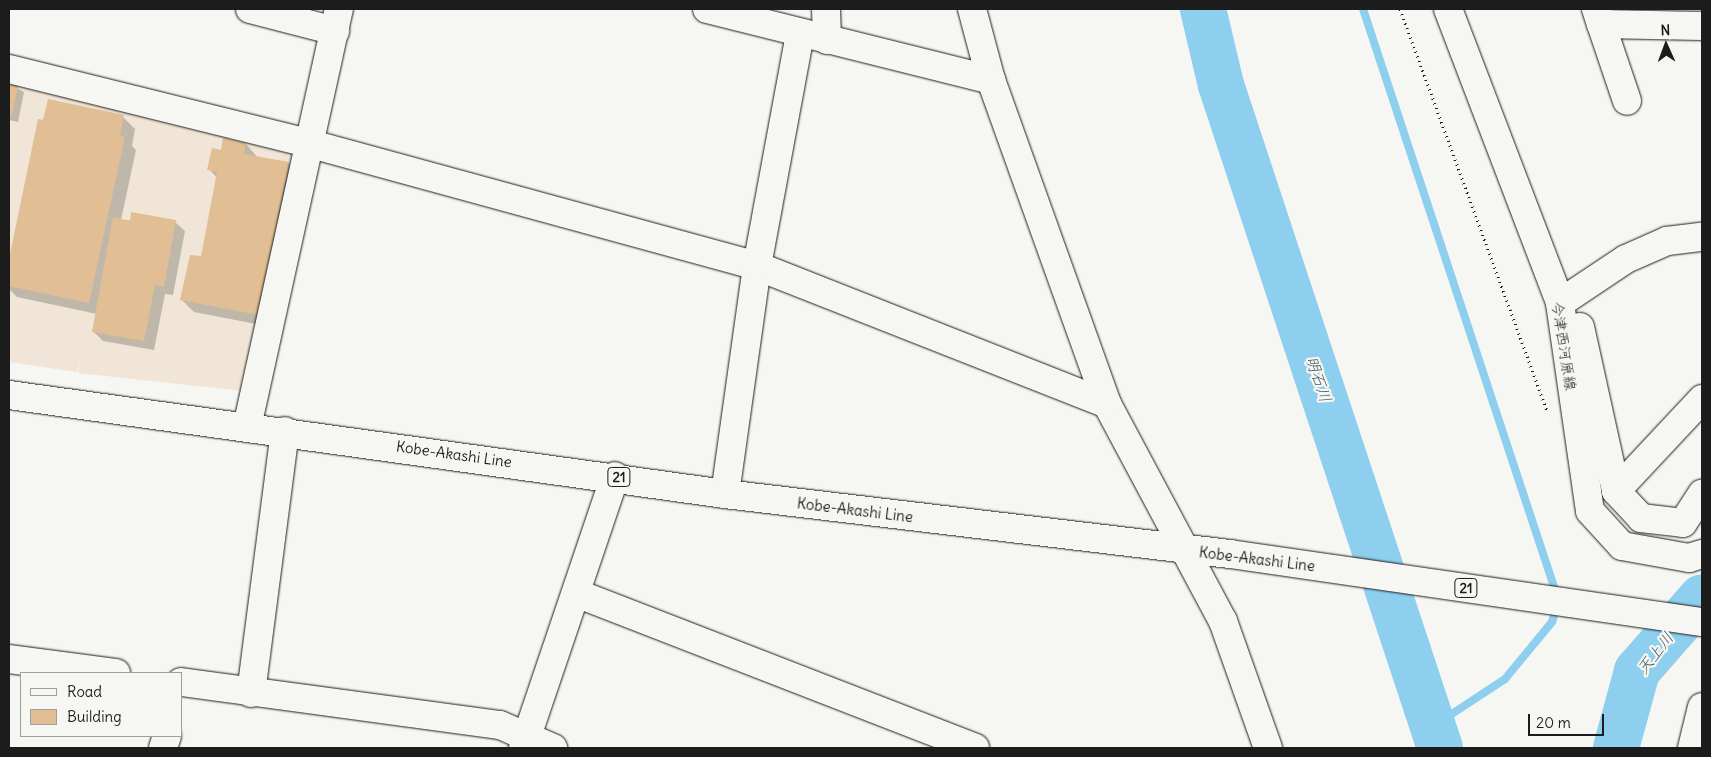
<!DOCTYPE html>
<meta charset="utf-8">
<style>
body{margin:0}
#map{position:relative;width:1711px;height:757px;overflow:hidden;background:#f6f6f2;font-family:Delius,"Klee One",sans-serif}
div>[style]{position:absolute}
.built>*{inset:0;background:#f0e5d6}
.shadow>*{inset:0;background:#0003}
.stream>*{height:8px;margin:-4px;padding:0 4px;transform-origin:4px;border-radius:4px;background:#8eceef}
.river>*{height:46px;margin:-23px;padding:0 23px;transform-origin:23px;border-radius:23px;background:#8eceef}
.building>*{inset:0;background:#e1be93}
.path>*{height:3px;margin-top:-1.5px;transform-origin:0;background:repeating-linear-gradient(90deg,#1c1c1c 0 1px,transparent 0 5px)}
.roads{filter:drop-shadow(0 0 1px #1c1c1c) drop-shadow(0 0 1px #1c1c1c)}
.minor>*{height:28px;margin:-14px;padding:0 14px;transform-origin:14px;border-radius:14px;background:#f6f6f2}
.major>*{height:28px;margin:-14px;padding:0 14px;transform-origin:14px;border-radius:14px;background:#f6f6f2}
span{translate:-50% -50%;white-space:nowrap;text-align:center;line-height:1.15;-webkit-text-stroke:4.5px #f6f6f2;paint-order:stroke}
.shield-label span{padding:1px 4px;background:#f6f6f2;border:1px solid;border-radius:4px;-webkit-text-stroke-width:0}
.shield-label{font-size:14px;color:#1c1c1c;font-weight:700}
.street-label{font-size:15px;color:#1c1c1c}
.water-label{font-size:16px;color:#445a66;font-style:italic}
.frame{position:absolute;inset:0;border:10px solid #1c1c1c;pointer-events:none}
.legend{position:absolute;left:20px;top:672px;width:162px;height:65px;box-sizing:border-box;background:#f6f6f2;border:1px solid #9f9f9c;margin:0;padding:6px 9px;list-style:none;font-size:15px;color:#1c1c1c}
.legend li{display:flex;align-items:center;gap:10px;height:25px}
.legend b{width:25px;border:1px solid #9f9f9c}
.north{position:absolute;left:1641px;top:20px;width:50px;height:50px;-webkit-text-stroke:4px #f6f6f2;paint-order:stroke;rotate:358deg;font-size:14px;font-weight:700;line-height:20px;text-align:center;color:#1c1c1c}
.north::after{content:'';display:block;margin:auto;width:18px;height:22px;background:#1c1c1c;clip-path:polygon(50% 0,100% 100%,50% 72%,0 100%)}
.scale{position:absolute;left:1528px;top:714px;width:76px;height:22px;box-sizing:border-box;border:2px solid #1c1c1c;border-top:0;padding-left:6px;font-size:15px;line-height:18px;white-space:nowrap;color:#1c1c1c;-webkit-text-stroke:4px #f6f6f2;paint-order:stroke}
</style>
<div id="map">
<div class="built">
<div style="clip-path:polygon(9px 82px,288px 149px,296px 161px,243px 391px,78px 373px,80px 359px,77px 372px,9px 362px)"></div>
</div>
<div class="shadow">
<div style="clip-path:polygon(9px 84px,24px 92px,18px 122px,9px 120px)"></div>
<div style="clip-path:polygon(123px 117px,135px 129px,132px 146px,136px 150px,121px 220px,175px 222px,185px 231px,173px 295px,165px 294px,154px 350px,103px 341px,93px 331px,97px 314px,17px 297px,9px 289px,9px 265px,39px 120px)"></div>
<div style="clip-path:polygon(246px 144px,258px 158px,288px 163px,300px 176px,271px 327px,194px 312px,182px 300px,202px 258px,217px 178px,209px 169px,222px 151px)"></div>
</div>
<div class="stream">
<div style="left:1363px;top:9px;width:618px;rotate:71.71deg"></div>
<div style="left:1435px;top:725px;width:84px;rotate:-33.3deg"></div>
<div style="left:1505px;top:679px;width:74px;rotate:-50.5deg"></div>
<div style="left:1552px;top:622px;width:17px;rotate:-73deg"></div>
</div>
<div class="river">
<div style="left:1203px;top:9px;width:78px;rotate:76.7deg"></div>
<div style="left:1221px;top:85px;width:698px;rotate:71.72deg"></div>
<div style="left:1616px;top:748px;width:80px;rotate:-74.7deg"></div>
<div style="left:1637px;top:671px;width:98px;rotate:-48.7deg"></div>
</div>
<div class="building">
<div style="clip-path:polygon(9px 83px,18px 85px,12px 116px,9px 115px)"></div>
<div style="clip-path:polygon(48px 99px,124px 115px,120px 136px,125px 137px,89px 303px,9px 286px,9px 259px,38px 119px,43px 120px)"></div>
<div style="clip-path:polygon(223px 138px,246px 143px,244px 154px,289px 162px,259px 315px,180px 300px,190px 255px,201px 256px,217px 172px,207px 170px,212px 148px,221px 150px)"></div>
<div style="clip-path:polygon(131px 212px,176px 220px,164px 287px,155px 285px,144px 341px,92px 332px,113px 217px,130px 221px)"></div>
</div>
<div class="path">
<div style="left:1400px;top:9px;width:427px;rotate:69.9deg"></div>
</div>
<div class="roads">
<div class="minor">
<div style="left:250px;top:9px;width:88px;rotate:14.5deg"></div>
<div style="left:707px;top:9px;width:293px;rotate:14deg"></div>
<div style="left:826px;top:9px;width:31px;rotate:88deg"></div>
<div style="left:972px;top:9px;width:73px;rotate:75deg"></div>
<div style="left:991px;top:80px;width:344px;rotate:70.3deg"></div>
<div style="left:1107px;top:404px;width:246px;rotate:61.9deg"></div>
<div style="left:1223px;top:621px;width:135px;rotate:70.5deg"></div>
<div style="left:1448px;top:9px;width:315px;rotate:69.1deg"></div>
<div style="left:1560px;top:303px;width:210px;rotate:81.8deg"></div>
<div style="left:1590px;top:511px;width:47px;rotate:47.6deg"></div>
<div style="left:1622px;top:546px;width:68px;rotate:10.2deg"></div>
<div style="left:1689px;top:558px;width:14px;rotate:-17deg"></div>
<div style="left:1596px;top:9px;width:16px;rotate:72deg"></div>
<div style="left:1601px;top:24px;width:101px;rotate:1.1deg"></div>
<div style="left:1601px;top:24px;width:81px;rotate:71.3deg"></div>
<div style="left:9px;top:69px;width:311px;rotate:13.9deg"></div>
<div style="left:311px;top:144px;width:462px;rotate:15.3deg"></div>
<div style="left:757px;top:266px;width:376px;rotate:21.5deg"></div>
<div style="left:1560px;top:303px;width:79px;rotate:-33.7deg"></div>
<div style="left:1626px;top:259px;width:45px;rotate:-23.7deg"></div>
<div style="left:1667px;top:241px;width:35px;rotate:-7deg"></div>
<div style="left:1580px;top:327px;width:168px;rotate:77.6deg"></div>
<div style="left:1616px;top:491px;width:37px;rotate:47deg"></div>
<div style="left:1641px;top:518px;width:42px;rotate:6.8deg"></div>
<div style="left:1683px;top:523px;width:35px;rotate:-57deg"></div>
<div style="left:247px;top:427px;width:428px;rotate:-77.6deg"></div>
<div style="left:1616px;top:491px;width:126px;rotate:-46.9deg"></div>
<div style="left:725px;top:494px;width:230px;rotate:-82deg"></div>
<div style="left:757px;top:266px;width:236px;rotate:-79.5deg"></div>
<div style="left:576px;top:593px;width:428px;rotate:21.2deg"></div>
<div style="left:9px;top:659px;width:108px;rotate:7.5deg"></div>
<div style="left:181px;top:682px;width:322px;rotate:7.7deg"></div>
<div style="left:500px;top:725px;width:58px;rotate:23.5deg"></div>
<div style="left:251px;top:693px;width:264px;rotate:-82.6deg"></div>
<div style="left:163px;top:748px;width:13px;rotate:-72deg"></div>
<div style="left:523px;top:748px;width:287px;rotate:-71.3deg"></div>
<div style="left:1692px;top:748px;width:42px;rotate:-76.3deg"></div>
</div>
<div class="major">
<div style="left:9px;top:395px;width:723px;rotate:7.87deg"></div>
<div style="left:725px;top:494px;width:509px;rotate:6.78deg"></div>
<div style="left:1230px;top:554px;width:477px;rotate:8.2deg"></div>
</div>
</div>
<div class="shield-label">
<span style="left:619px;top:477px">21</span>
<span style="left:1466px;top:588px">21</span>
</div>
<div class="street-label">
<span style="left:1564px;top:346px;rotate:81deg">今津西河原線</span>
<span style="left:454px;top:454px;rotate:8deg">Kobe-Akashi Line</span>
<span style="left:855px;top:510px;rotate:7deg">Kobe-Akashi Line</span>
<span style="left:1257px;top:559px;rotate:7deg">Kobe-Akashi Line</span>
</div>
<div class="water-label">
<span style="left:1319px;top:379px;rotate:71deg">明石川</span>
<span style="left:1655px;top:653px;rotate:-52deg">天上川</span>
</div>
<div class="frame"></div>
<ul class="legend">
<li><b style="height:6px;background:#f6f6f2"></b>Road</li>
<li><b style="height:14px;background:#e1be93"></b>Building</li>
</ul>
<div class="north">N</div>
<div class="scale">20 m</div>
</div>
